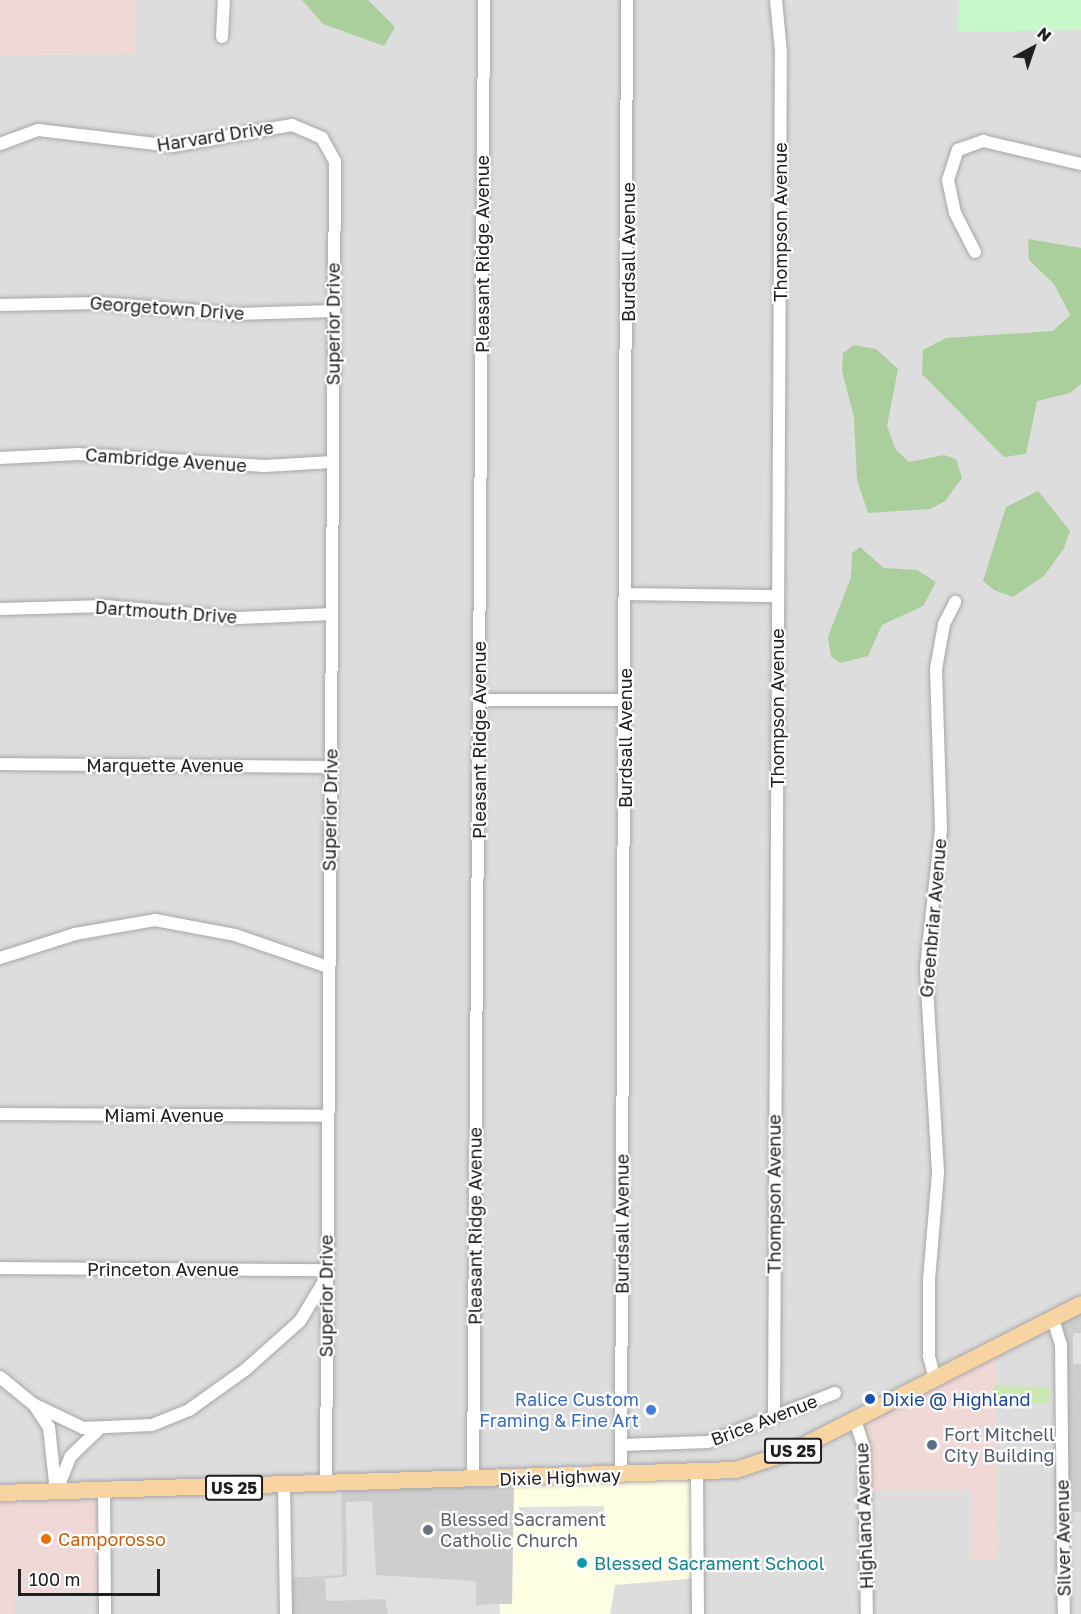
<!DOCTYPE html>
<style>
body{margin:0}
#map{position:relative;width:1081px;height:1614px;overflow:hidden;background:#f0ede7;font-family:"Golos Text",sans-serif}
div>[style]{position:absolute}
.residential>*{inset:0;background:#dedddd}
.commercial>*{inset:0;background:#f0d8d7}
.education>*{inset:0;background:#fefee2}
.religious>*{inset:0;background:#cecece}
.grass>*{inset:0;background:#cae8af}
.forest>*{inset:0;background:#abce9d}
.park>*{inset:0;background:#c6f8ca}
.parking>*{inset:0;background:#e0e0e0}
.roads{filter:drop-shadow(0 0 2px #a7a7a7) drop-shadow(0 0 2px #a7a7a7)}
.minor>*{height:12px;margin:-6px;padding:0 6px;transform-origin:6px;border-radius:6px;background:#fff}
.major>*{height:16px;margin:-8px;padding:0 8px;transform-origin:8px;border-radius:8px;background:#f9d4a3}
.dots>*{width:16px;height:16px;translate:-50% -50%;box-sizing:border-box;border:3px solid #fff;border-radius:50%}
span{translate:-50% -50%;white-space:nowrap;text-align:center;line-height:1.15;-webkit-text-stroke:4.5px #fff;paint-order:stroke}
.shield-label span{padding:2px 4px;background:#fff;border:2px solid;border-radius:4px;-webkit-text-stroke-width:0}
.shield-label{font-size:16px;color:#202020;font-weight:700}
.street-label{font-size:18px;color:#202020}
.transit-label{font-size:18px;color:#164399}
.left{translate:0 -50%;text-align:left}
.shop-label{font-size:18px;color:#366cbe}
.right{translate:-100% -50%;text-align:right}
.service-label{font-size:18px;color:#4e5e75}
.worship-label{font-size:18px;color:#5b616d}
.food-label{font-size:18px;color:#c56008}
.culture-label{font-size:18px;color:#0d838f}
.north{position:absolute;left:1003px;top:18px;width:60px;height:60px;-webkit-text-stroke:4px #fff;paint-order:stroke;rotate:40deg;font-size:16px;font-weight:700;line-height:24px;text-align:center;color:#202020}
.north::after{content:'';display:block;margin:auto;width:21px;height:27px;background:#202020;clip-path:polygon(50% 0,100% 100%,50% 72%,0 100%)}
.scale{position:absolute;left:18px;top:1569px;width:142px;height:27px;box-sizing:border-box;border:3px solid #202020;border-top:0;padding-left:8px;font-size:18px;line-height:21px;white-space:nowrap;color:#202020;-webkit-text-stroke:4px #fff;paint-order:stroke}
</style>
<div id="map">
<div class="residential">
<div style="clip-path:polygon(evenodd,136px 0,1081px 0,1081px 1304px,1059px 1333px,1064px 1512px,1081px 1512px,1081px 1614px,610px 1614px,615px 1585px,341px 1485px,342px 1575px,286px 1614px,15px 1614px,0 1493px,0 55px,134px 54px,136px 0,996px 1348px,972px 1559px,972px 1490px,865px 1488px,996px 1348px)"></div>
</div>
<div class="commercial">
<div style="clip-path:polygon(0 0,136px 0,134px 54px,0 55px)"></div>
<div style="clip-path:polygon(996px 1348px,997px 1559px,972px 1559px,971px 1490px,864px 1489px,855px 1420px)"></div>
<div style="clip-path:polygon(104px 1491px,105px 1591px,15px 1594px,15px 1614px,0 1614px,0 1493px)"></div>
</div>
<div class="education">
<div style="clip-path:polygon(697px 1474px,698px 1578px,615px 1585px,610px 1614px,500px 1614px,499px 1604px,512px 1604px,514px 1478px)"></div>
</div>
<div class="religious">
<div style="clip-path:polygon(1081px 1304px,1081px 1512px,1063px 1512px,1061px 1345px,1053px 1319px)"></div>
<div style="clip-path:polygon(514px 1478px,512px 1604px,499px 1604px,500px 1614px,286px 1614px,285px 1578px,342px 1575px,341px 1484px)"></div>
</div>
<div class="grass">
<div style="clip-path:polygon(995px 1386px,1049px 1387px,1050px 1403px,988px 1403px)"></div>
</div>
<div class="forest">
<div style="clip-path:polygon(302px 0,368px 0,395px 27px,384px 46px,323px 24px)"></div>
<div style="clip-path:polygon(1028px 239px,1081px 248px,1081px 384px,1070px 393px,1037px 401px,1026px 454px,1004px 457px,922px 374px,923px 350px,946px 338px,1053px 331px,1070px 315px,1054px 284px,1029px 260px)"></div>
<div style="clip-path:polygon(854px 345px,876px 349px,898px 369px,887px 426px,896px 450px,909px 462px,944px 455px,956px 459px,962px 478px,945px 501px,930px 509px,868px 513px,857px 480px,854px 417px,842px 371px,843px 353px)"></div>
<div style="clip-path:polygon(1038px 491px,1070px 531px,1064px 548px,1044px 576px,1013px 597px,994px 590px,983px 581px,1006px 507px)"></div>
<div style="clip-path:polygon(860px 547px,884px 568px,917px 570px,936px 582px,923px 606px,882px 625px,868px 656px,841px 663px,831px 657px,828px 637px,851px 577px,852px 553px)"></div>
</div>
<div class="park">
<div style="clip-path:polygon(959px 0,1081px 0,1081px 30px,958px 32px)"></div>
</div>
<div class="parking">
<div style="clip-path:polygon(1073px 1333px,1081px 1333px,1081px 1364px,1073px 1364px)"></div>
<div style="clip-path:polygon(372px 1501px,376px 1575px,476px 1581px,476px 1605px,499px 1604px,500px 1614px,388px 1614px,385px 1599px,326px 1601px,325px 1579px,347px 1576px,346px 1502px)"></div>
<div style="clip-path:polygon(604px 1506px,605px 1524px,520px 1526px,519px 1507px)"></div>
</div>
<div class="roads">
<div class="minor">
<div style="left:222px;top:37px;width:37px;rotate:-87deg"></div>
<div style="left:0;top:144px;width:40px;rotate:-20.2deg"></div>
<div style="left:38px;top:130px;width:135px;rotate:6.8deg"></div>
<div style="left:172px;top:146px;width:122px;rotate:-9.9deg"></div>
<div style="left:292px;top:125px;width:33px;rotate:23deg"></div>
<div style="left:322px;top:138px;width:26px;rotate:61deg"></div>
<div style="left:335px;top:161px;width:1324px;rotate:90.39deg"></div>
<div style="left:975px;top:252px;width:44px;rotate:-117.1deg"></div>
<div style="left:955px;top:213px;width:34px;rotate:-102deg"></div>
<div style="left:948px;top:180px;width:32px;rotate:-72deg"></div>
<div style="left:958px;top:150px;width:27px;rotate:-20deg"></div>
<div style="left:983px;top:141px;width:101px;rotate:13.2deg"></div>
<div style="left:0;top:305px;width:100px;rotate:-1.1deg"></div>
<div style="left:100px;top:303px;width:136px;rotate:4.6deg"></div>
<div style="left:236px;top:314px;width:97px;rotate:-1.8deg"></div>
<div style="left:0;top:458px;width:78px;rotate:-2.9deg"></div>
<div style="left:78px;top:454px;width:187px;rotate:3.7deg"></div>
<div style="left:265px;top:466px;width:67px;rotate:-3.4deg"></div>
<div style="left:628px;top:594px;width:149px;rotate:0.8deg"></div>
<div style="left:0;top:609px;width:106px;rotate:-1.6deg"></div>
<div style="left:106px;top:606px;width:134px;rotate:5.2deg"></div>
<div style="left:239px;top:618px;width:93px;rotate:-2.5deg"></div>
<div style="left:479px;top:700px;width:146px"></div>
<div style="left:0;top:764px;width:331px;rotate:0.5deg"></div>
<div style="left:0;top:958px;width:79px;rotate:-17.7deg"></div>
<div style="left:75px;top:934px;width:81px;rotate:-9.9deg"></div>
<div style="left:155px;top:920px;width:81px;rotate:10.6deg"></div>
<div style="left:235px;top:935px;width:98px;rotate:19deg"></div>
<div style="left:0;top:1114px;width:328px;rotate:0.3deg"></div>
<div style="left:0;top:1268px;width:326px;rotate:0.4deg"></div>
<div style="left:1053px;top:1319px;width:27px;rotate:73deg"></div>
<div style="left:1061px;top:1345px;width:269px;rotate:89.4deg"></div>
<div style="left:0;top:1377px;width:43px;rotate:39.3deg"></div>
<div style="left:33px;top:1404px;width:55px;rotate:25.6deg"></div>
<div style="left:83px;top:1428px;width:69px;rotate:-2.5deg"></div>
<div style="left:152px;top:1425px;width:40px;rotate:-22deg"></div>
<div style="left:189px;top:1410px;width:69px;rotate:-35.5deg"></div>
<div style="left:245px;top:1370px;width:74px;rotate:-41.7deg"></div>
<div style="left:300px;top:1321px;width:50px;rotate:-58.8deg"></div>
<div style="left:935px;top:1379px;width:24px;rotate:-105deg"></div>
<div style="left:929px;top:1356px;width:76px;rotate:-90deg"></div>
<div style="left:929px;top:1280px;width:108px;rotate:-85.2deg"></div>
<div style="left:938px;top:1172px;width:205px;rotate:-93.4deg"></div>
<div style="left:926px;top:967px;width:139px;rotate:-83.8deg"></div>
<div style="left:941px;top:829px;width:160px;rotate:-91.8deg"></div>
<div style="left:936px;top:669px;width:46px;rotate:-79.9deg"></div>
<div style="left:944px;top:624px;width:25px;rotate:-63deg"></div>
<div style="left:36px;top:1408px;width:23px;rotate:56deg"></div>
<div style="left:49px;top:1427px;width:64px;rotate:83.8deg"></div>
<div style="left:774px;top:1417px;width:1365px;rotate:-89.71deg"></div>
<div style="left:781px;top:52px;width:52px;rotate:-95.5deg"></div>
<div style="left:855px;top:1420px;width:28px;rotate:72deg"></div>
<div style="left:864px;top:1447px;width:167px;rotate:89deg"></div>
<div style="left:621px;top:1445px;width:87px;rotate:-2deg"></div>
<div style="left:708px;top:1442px;width:136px;rotate:-21.1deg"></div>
<div style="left:697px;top:1474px;width:140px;rotate:89.6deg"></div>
<div style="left:621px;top:1475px;width:1475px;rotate:-89.77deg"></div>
<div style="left:473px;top:1480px;width:1480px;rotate:-89.57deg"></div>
<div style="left:59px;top:1485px;width:31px;rotate:-68deg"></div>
<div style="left:71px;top:1456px;width:39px;rotate:-44deg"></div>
<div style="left:284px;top:1486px;width:128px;rotate:89.1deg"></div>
<div style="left:104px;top:1491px;width:123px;rotate:89.5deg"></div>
</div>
<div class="major">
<div style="left:0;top:1493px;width:736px;rotate:-1.79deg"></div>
<div style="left:736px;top:1470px;width:60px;rotate:-18.4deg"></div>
<div style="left:793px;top:1451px;width:323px;rotate:-27deg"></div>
</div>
</div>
<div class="dots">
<div style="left:870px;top:1399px;background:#1a4fb4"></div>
<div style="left:651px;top:1410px;background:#3f7fe0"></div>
<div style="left:932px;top:1445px;background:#5c6f8a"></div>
<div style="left:428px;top:1530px;background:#6b7280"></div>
<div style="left:46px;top:1539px;background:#e8710a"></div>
<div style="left:582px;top:1563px;background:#0f9aa8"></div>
</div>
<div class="shield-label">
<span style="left:793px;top:1451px">US 25</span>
<span style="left:234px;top:1488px">US 25</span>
</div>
<div class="street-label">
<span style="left:215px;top:136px;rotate:-9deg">Harvard Drive</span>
<span style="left:780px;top:222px;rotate:-90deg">Thompson Avenue</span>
<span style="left:628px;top:252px;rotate:-90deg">Burdsall Avenue</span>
<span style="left:482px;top:254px;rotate:-90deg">Pleasant Ridge Avenue</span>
<span style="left:167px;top:308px;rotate:4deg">Georgetown Drive</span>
<span style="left:333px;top:324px;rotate:-90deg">Superior Drive</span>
<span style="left:166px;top:460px;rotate:4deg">Cambridge Avenue</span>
<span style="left:166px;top:612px;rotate:4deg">Dartmouth Drive</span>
<span style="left:777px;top:708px;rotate:-90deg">Thompson Avenue</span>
<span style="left:625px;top:738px;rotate:-90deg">Burdsall Avenue</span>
<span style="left:479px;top:740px;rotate:-90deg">Pleasant Ridge Avenue</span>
<span style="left:165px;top:765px">Marquette Avenue</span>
<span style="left:330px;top:810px;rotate:-89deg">Superior Drive</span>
<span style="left:933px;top:918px;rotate:-85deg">Greenbriar Avenue</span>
<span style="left:164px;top:1115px">Miami Avenue</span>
<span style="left:774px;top:1194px;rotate:-90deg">Thompson Avenue</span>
<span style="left:622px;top:1224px;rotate:-90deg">Burdsall Avenue</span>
<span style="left:475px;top:1226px;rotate:-90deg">Pleasant Ridge Avenue</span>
<span style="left:163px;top:1269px">Princeton Avenue</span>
<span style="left:326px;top:1296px;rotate:-90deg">Superior Drive</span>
<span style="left:764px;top:1420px;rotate:-21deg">Brice Avenue</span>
<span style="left:560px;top:1477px;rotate:-2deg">Dixie Highway</span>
<span style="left:864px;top:1516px;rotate:-92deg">Highland Avenue</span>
<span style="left:1063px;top:1538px;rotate:-91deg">Silver Avenue</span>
</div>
<div class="transit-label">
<span class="left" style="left:882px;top:1399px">Dixie @ Highland</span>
</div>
<div class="shop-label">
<span class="right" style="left:639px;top:1410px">Ralice Custom<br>Framing &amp; Fine Art</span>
</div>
<div class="service-label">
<span class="left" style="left:944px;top:1445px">Fort Mitchell<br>City Building</span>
</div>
<div class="worship-label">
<span class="left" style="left:440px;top:1530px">Blessed Sacrament<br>Catholic Church</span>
</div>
<div class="food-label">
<span class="left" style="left:58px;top:1539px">Camporosso</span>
</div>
<div class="culture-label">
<span class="left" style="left:594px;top:1563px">Blessed Sacrament School</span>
</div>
<div class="north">N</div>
<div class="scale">100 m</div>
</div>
